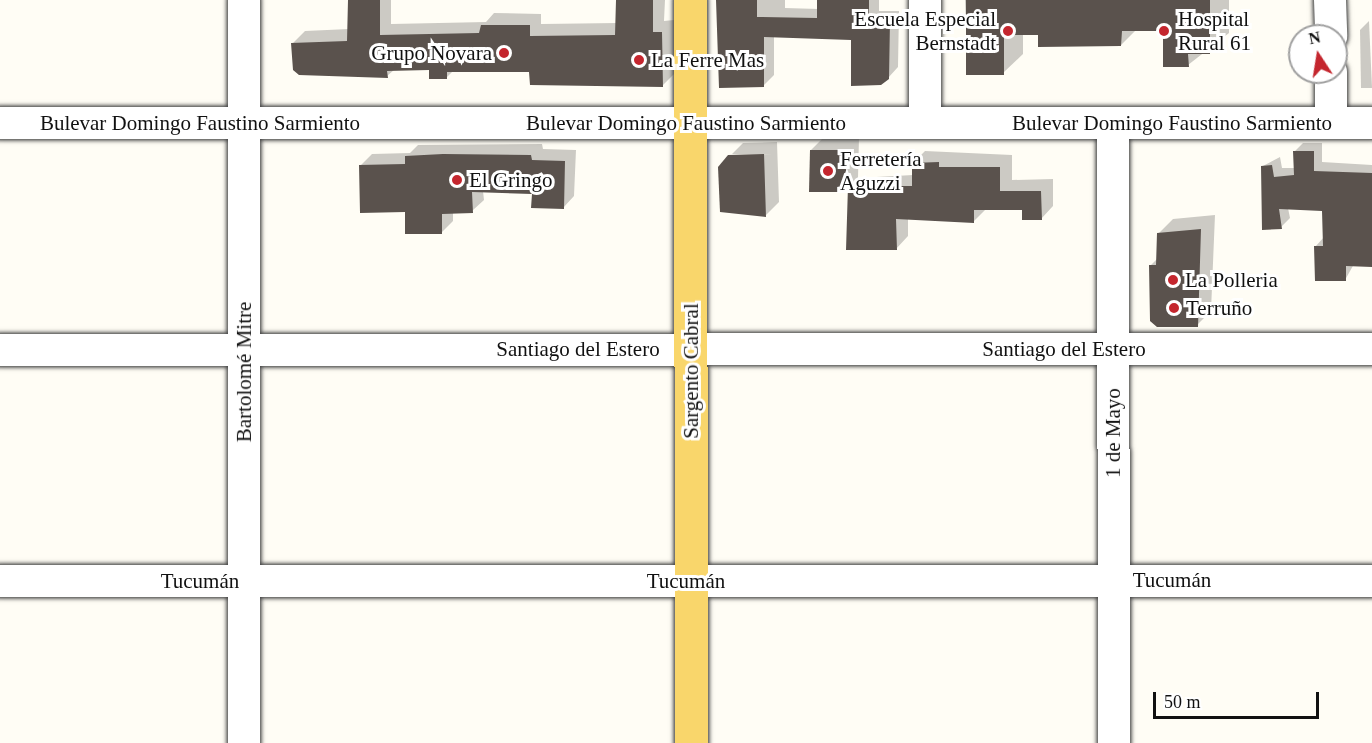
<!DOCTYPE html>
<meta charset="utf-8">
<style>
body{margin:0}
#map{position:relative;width:1372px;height:743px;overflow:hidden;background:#fffdf5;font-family:"Times New Roman",serif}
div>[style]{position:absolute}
.shadow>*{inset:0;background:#0003}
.building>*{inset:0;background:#5a524d}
.roads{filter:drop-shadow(0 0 2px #444) drop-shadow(0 0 2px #444)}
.minor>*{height:32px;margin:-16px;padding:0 16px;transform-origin:16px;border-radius:16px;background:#fff}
.major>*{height:33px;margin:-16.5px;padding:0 16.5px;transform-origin:16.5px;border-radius:16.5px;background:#f9d66b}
.dots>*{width:16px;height:16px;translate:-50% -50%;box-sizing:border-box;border:3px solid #fff;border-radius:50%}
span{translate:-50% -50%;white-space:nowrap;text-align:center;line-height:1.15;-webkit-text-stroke:6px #fff;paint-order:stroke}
.poi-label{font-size:21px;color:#111}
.right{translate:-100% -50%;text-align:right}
.left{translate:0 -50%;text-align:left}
.street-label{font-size:21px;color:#111}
.north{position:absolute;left:1288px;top:24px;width:60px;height:60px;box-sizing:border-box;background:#fff;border:2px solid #a0a0a0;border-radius:50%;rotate:348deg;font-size:16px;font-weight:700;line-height:24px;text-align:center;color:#111}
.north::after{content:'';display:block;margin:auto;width:21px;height:27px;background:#c4262e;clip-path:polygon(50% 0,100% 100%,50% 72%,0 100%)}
.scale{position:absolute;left:1153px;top:692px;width:166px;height:27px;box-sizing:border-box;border:3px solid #111;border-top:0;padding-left:8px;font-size:18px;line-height:21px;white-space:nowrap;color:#111;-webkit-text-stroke:4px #fff;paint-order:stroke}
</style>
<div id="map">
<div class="shadow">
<div style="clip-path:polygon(349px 0,391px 0,391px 24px,486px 22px,494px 13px,541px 14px,541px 24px,617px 23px,617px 0,665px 0,664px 21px,674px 20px,675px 73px,662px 86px,531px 71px,453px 71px,447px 77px,430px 68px,394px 70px,387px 76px,293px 43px,305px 31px,349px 29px)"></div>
<div style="clip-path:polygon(722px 0,785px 0,785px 8px,819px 9px,819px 0,879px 0,879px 11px,899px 11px,898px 67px,888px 78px,852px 39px,774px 36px,774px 75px,764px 85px)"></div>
<div style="clip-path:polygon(965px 0,1229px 0,1229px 33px,1188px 65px,1165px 30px,1136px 30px,1121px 45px,1023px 33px,1023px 54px,1003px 73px,968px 74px)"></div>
<div style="clip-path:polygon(1369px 21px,1372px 88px,1361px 88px,1360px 30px)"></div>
<div style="clip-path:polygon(824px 137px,859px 138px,858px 178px,913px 175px,913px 163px,925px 151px,1012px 155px,1012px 180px,1053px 179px,1053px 206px,1041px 219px,1024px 208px,986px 209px,974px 221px,908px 218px,908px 236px,896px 249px,850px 186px,845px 191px,811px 150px)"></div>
<div style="clip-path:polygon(777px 142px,779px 202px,766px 215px,720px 168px,731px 155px,772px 155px,732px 154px,743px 143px)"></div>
<div style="clip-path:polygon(1303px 143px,1322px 143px,1322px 162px,1372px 165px,1372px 262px,1354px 264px,1345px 280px,1315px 247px,1324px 237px,1324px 210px,1288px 208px,1290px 218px,1281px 227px,1263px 166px,1280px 157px,1282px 168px,1295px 168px,1294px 152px)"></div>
<div style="clip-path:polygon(542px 144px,543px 149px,576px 150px,574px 196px,563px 208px,533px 193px,483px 191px,484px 200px,472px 211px,453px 212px,453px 221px,442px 232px,406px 210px,361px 165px,372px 154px,410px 153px,418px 145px)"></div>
<div style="clip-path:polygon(1215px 215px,1211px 311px,1197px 325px,1150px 266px,1158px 258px,1158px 234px,1173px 219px)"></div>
</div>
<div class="building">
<div style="clip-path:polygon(348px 0,380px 0,380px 35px,479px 33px,481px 25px,530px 25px,530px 36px,615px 35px,616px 0,653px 0,653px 32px,662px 32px,663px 87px,530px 85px,529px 72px,447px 72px,447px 79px,429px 79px,429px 70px,387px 71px,388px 78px,299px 75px,293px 70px,291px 43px,347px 41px)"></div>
<div style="clip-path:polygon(716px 0,757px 0,757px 17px,817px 18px,817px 0,869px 0,869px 20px,890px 20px,889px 79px,881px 85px,851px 86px,851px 40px,764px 37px,764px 87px,719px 88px)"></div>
<div style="clip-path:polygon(966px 0,1210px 0,1210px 54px,1188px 54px,1189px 67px,1163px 67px,1163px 31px,1122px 31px,1121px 46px,1038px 47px,1038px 35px,1004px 35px,1004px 75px,966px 75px)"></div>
<div style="clip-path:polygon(810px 150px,846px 150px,846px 192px,809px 192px)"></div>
<div style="clip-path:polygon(1293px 151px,1314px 151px,1314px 171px,1372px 173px,1372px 267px,1346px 266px,1346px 281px,1315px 281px,1314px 246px,1323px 246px,1322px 211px,1279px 209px,1282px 229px,1262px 230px,1261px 166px,1272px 165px,1274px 177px,1294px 175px)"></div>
<div style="clip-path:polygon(443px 154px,531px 155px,532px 160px,565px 161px,564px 209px,531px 208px,532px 194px,472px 192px,473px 213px,442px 214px,442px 234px,405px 234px,405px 212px,360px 213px,359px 165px,405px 164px,405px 156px)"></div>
<div style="clip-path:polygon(764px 154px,766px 217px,720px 212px,718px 167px,728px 155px)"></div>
<div style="clip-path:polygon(939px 162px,939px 167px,1000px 167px,1000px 191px,1041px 191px,1042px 220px,1022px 220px,1022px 210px,974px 210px,974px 223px,896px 219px,897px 250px,846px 250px,848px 186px,912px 186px,912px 163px)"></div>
<div style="clip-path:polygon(1201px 229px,1198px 327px,1157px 327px,1150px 321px,1149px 265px,1156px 265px,1157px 233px)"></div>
</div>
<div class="roads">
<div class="minor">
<div style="left:244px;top:0;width:743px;rotate:90deg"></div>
<div style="left:925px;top:0;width:123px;rotate:90deg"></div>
<div style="left:1330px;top:0;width:36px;rotate:88deg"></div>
<div style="left:1331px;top:72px;width:51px;rotate:90deg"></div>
<div style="left:0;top:123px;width:1372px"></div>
<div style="left:1113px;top:123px;width:620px;rotate:89.91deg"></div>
<div style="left:0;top:350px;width:1372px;rotate:-0.04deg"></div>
<div style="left:0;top:581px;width:1372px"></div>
</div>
<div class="major">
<div style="left:690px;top:0;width:743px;rotate:89.92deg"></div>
</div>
</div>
<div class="dots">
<div style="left:1008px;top:31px;background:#c4262e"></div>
<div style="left:1164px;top:31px;background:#c4262e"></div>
<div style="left:504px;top:53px;background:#c4262e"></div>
<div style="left:639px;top:60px;background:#c4262e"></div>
<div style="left:828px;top:171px;background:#c4262e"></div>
<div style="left:457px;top:180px;background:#c4262e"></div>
<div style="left:1173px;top:280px;background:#c4262e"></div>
<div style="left:1174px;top:308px;background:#c4262e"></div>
</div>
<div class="poi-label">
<span class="right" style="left:996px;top:31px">Escuela Especial<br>Bernstadt</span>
<span class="left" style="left:1178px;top:31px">Hospital<br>Rural 61</span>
<span class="right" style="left:492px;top:53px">Grupo Novara</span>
<span class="left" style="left:651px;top:60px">La Ferre Mas</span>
<span class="left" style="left:840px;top:171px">Ferretería<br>Aguzzi</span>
<span class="left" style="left:469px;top:180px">El Gringo</span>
<span class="left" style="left:1185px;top:280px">La Polleria</span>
<span class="left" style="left:1186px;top:308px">Terruño</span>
</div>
<div class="street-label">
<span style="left:200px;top:123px">Bulevar Domingo Faustino Sarmiento</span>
<span style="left:686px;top:123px">Bulevar Domingo Faustino Sarmiento</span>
<span style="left:1172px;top:123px">Bulevar Domingo Faustino Sarmiento</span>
<span style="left:578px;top:349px">Santiago del Estero</span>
<span style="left:1064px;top:349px">Santiago del Estero</span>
<span style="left:691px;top:371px;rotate:-90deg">Sargento Cabral</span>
<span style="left:244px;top:372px;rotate:-90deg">Bartolomé Mitre</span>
<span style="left:1113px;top:433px;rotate:-90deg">1 de Mayo</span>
<span style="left:1172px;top:580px">Tucumán</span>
<span style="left:200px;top:581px">Tucumán</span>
<span style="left:686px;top:581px">Tucumán</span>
</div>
<div class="north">N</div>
<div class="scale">50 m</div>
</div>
